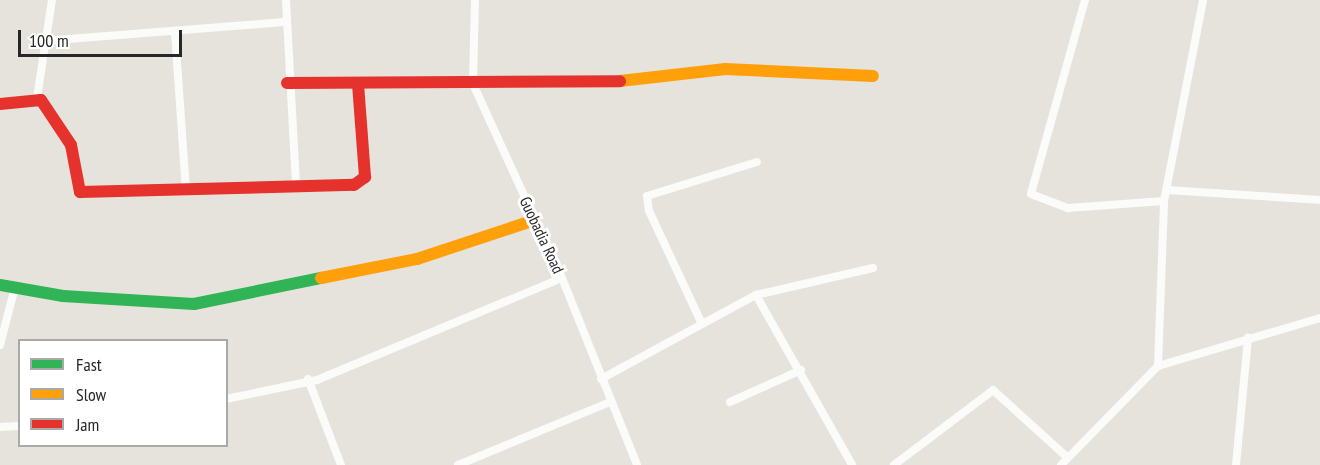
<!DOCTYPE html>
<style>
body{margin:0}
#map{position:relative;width:1320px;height:465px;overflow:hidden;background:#e6e3dc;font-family:"PT Sans Narrow",sans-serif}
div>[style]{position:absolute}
.street>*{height:8px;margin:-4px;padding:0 4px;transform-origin:4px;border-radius:4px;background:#fbfbfa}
.fast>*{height:12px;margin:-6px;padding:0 6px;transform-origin:6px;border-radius:6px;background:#30b455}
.slow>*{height:12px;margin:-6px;padding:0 6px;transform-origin:6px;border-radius:6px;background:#ff9f0a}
.jam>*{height:12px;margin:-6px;padding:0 6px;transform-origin:6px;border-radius:6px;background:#e5322d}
span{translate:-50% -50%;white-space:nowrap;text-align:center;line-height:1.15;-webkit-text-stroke:6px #fff;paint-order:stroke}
.street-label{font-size:16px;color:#272727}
.legend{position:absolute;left:18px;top:339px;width:210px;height:108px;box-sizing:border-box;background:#fff;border:2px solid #a9a9a9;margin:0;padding:8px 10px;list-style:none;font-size:18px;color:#272727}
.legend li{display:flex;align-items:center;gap:12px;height:30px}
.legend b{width:30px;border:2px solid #a9a9a9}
.scale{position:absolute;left:18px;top:30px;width:164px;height:27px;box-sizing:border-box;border:3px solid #272727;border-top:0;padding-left:8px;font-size:18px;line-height:21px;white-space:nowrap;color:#272727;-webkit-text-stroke:4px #fff;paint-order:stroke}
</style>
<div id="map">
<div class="street">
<div style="left:286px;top:0;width:186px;rotate:86.9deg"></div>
<div style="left:475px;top:0;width:84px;rotate:91.4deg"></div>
<div style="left:473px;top:84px;width:213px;rotate:65.4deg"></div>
<div style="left:562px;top:278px;width:201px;rotate:68.1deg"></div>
<div style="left:1085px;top:0;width:201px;rotate:105.6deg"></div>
<div style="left:1031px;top:194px;width:40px;rotate:21deg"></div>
<div style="left:1068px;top:208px;width:96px;rotate:-4.2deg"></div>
<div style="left:175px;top:33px;width:158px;rotate:86deg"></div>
<div style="left:43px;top:41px;width:244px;rotate:-4.5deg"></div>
<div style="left:37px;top:98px;width:99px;rotate:-81.3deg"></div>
<div style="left:1167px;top:190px;width:153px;rotate:3.7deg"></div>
<div style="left:756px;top:295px;width:120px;rotate:-13deg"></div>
<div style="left:702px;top:324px;width:125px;rotate:-115.1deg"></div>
<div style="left:649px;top:211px;width:15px;rotate:-98deg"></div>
<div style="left:647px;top:196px;width:115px;rotate:-17.2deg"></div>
<div style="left:0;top:345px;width:60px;rotate:-75.5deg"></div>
<div style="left:1158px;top:366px;width:165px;rotate:-87.9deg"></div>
<div style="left:1164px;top:201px;width:205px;rotate:-79deg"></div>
<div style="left:308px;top:379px;width:92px;rotate:69deg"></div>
<div style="left:601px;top:379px;width:176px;rotate:-28.5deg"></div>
<div style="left:756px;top:295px;width:195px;rotate:60.5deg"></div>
<div style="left:226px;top:399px;width:93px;rotate:-11.8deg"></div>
<div style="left:317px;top:380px;width:265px;rotate:-22.6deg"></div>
<div style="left:730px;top:402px;width:78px;rotate:-24.3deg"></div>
<div style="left:0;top:427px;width:20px;rotate:-3deg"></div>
<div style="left:458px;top:465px;width:165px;rotate:-22.5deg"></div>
<div style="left:894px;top:465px;width:124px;rotate:-37.1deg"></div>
<div style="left:993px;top:390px;width:100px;rotate:42.2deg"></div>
<div style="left:1061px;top:465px;width:139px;rotate:-45.6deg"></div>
<div style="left:1158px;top:366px;width:169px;rotate:-16.5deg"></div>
<div style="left:1236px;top:465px;width:128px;rotate:-84.6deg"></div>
</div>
<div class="fast">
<div style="left:0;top:285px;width:64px;rotate:9.9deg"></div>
<div style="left:63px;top:296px;width:131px;rotate:3.5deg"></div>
<div style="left:194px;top:304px;width:130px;rotate:-11.6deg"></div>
</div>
<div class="slow">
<div style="left:620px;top:81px;width:106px;rotate:-6.5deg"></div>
<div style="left:725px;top:69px;width:148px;rotate:2.7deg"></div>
<div style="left:321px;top:278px;width:98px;rotate:-11.2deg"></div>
<div style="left:417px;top:259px;width:124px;rotate:-18.3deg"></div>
</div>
<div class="jam">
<div style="left:287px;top:83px;width:333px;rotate:-0.3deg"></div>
<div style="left:0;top:104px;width:41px;rotate:-5.6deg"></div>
<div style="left:41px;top:100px;width:54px;rotate:56.3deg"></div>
<div style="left:71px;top:145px;width:48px;rotate:79.2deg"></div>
<div style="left:80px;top:192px;width:274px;rotate:-1.5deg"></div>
<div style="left:354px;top:185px;width:14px;rotate:-36deg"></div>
<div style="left:365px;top:177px;width:93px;rotate:-94.3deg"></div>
</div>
<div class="street-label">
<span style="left:542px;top:235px;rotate:65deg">Guobadia Road</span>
</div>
<ul class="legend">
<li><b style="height:8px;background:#30b455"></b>Fast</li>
<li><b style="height:8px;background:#ff9f0a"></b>Slow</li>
<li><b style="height:8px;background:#e5322d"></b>Jam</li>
</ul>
<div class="scale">100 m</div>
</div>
